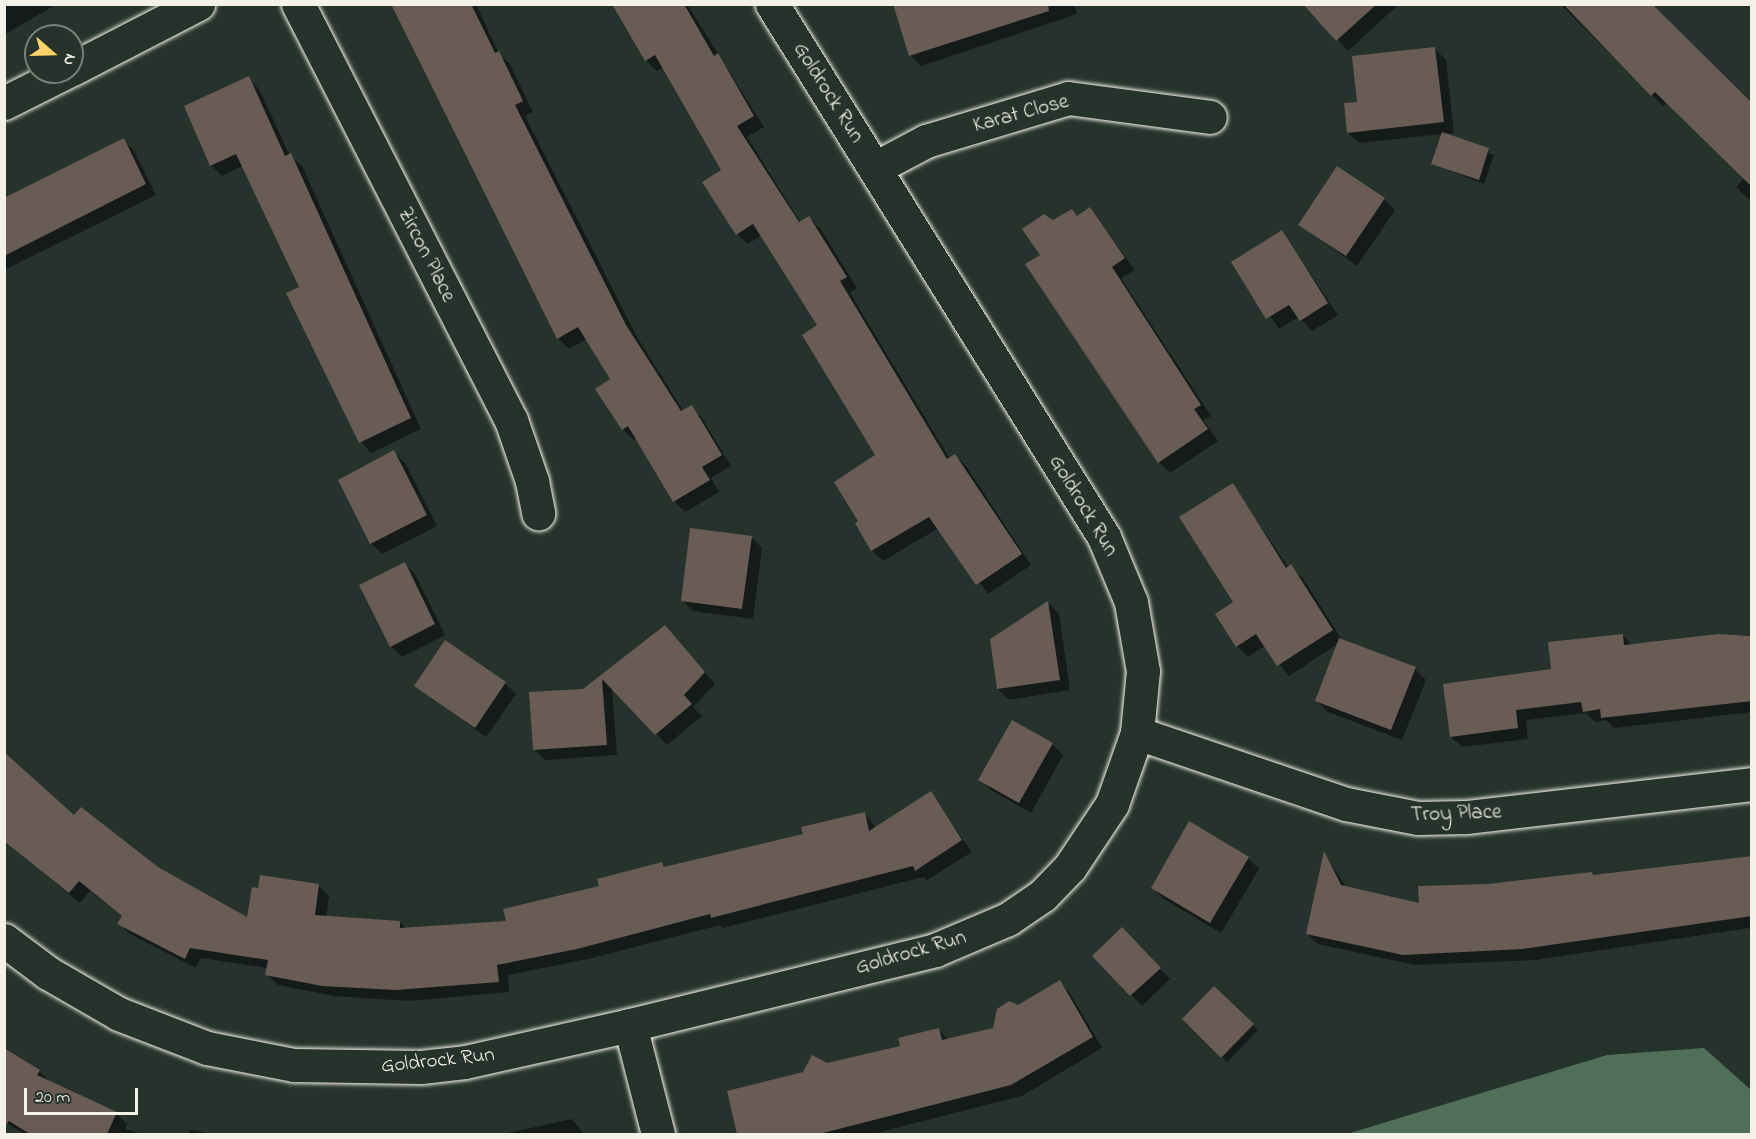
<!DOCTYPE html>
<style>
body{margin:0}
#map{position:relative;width:1756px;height:1139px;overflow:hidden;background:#26332d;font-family:"Indie Flower",sans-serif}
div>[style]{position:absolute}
.green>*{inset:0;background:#506f58}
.shadow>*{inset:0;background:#0007}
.building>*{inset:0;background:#685c55}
.roads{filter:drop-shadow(0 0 2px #f4f1e8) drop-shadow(0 0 2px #f4f1e8)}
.street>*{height:33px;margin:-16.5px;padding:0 16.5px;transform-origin:16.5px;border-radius:16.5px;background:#26332d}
span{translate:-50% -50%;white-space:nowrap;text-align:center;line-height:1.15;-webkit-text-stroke:4.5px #26332d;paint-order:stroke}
.street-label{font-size:21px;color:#f4f1e8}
.frame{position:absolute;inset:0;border:6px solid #f4f1e8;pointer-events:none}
.north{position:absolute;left:24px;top:24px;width:60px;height:60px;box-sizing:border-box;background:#26332d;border:2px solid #787f78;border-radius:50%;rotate:110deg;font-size:16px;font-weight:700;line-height:24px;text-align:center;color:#f4f1e8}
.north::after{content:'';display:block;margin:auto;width:21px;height:27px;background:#ffd166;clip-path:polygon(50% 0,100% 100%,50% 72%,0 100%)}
.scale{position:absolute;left:24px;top:1088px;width:114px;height:27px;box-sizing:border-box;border:3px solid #f4f1e8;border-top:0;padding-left:8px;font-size:18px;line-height:21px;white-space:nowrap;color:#f4f1e8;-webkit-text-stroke:4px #26332d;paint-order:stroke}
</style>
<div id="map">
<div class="green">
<div style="clip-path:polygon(1704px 1048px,1751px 1090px,1751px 1134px,1347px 1134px,1607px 1055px)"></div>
</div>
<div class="shadow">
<div style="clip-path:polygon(4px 4px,57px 4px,4px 35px)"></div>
<div style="clip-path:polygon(392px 4px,476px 4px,499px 54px,510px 64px,533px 112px,525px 116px,637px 337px,684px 412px,691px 407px,702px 418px,731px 466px,711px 478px,719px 492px,685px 512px,674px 501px,636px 438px,634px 440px,623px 429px,612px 380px,587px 339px,569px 349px,558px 338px)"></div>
<div style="clip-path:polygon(613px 4px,687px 4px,764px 127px,747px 137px,801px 223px,809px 218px,820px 228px,857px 288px,850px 293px,950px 459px,955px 456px,966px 466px,1031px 565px,988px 594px,939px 528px,883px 561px,872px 550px,860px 521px,877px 455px,819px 325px,762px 235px,748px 244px,737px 234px,723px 171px,663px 67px,657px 71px,646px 60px)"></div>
<div style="clip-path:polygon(903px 4px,1074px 4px,1077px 14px,921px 66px,910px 55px)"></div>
<div style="clip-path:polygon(1305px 4px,1399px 4px,1348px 51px)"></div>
<div style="clip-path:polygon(1560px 4px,1648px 4px,1752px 105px,1752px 202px,1736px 187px,1744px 178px,1667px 102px,1663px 106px)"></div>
<div style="clip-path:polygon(1435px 49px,1446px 60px,1454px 133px,1443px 134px,1494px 155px,1484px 184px,1433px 164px,1443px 134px,1359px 143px,1348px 133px,1359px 103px)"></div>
<div style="clip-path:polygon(248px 78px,259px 89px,290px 156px,302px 166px,421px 429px,371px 453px,361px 442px,301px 288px,243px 166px,222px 176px,211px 165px)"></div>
<div style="clip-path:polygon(124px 140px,134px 151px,156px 195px,4px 270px,4px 199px)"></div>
<div style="clip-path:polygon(1384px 199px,1395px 210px,1357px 266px,1300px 224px)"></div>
<div style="clip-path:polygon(1090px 209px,1135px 270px,1121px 278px,1211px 416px,1203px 420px,1218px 441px,1170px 473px,1159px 462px,1043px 255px,1053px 221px,1078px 217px)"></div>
<div style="clip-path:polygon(1282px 232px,1338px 315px,1312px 331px,1299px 317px,1279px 329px,1233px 263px)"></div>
<div style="clip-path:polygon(394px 452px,405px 463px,437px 526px,382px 554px,371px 543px)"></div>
<div style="clip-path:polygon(1232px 485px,1289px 568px,1302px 577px,1343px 641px,1415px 669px,1426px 680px,1402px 740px,1328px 712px,1317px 701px,1339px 643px,1289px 676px,1265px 646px,1248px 657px,1237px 646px)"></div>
<div style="clip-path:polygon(751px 537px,762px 548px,753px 619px,693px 611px,682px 600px)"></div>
<div style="clip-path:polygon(405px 564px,415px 574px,445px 635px,402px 657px,391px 646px)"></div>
<div style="clip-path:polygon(1048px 603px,1059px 614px,1070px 690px,1009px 700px,998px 689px)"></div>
<div style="clip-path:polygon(665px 627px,715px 684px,693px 707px,702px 716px,667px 745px,612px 688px,617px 755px,545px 760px,534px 749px,584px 691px)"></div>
<div style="clip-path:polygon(1623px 635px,1633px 646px,1718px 635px,1752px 635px,1752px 712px,1614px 728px,1606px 720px,1595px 722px,1586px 713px,1526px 720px,1528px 739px,1462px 747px,1451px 737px,1553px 671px)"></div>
<div style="clip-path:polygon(505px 683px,516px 694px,486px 737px,416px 686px)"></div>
<div style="clip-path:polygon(1052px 744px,1063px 755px,1031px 813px,991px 790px,980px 779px)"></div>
<div style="clip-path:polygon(930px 793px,972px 852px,927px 880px,923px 877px,723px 928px,720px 925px,588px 959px,508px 975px,509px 992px,408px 1001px,334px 996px,278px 985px,267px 974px,268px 968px,201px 958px,196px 968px,130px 934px,119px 924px,123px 917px,90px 891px,80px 903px,4px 840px,74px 818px,249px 920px,319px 886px,329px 896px,326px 918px,400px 922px,406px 929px,508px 923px,662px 863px,666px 868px,805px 835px,864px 813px,876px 828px)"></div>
<div style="clip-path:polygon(1324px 854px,1347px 888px,1421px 905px,1488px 886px,1752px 858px,1752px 936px,1749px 928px,1535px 960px,1415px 965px,1318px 944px,1307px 933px)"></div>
<div style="clip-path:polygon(1248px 858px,1259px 869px,1221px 933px,1164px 899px,1153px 888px)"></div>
<div style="clip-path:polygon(1133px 940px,1170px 979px,1142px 1006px,1094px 956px)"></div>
<div style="clip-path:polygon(1059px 982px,1070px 993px,1102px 1048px,1022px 1096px,872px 1134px,739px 1134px,728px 1092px,902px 1047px,938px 1029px,949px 1040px,994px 1029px)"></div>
<div style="clip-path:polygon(1214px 988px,1258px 1030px,1227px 1062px,1184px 1019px)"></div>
<div style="clip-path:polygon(39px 1071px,50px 1082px,116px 1113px,127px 1124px,125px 1129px,141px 1134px,25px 1134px,4px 1122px)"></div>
<div style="clip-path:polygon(572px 1119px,584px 1134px,500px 1134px,513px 1132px)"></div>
<div style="clip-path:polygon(190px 1130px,213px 1134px,188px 1134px)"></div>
</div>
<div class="building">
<div style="clip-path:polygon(391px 4px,471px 4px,495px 53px,499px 51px,523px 101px,515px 105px,626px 325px,681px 411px,692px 405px,722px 455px,702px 467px,710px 480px,673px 502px,628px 426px,622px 430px,595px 389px,610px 379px,578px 327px,557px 339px)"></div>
<div style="clip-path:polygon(612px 4px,684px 4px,714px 56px,718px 53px,754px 116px,737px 126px,799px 222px,809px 216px,847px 277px,840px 281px,947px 459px,955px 454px,1022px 554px,976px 585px,929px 517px,871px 551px,855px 523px,858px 521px,834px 482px,875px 455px,802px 335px,817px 325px,753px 224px,736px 235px,702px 182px,721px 170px,655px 55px,645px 61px)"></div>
<div style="clip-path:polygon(893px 4px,1048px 4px,1049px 11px,909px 56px)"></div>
<div style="clip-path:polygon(1303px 4px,1377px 4px,1336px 41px)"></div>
<div style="clip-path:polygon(1563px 4px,1652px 4px,1752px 103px,1752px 187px,1655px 92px,1651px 96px)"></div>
<div style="clip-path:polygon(1435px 47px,1444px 122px,1347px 133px,1344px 103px,1357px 102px,1352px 56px)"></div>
<div style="clip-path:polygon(249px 76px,285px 156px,291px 153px,411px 418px,359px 443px,286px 293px,299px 287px,236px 154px,210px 166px,184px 106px)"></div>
<div style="clip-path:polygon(1442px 132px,1489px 148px,1479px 180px,1431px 164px)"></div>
<div style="clip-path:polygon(124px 138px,146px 184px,4px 256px,4px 198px)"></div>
<div style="clip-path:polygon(1337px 166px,1385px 198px,1346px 256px,1298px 225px)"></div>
<div style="clip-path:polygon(1090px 207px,1125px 258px,1112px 267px,1201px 405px,1194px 409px,1208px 429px,1158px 463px,1025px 264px,1040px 255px,1022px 229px,1044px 214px,1053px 220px,1072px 209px,1077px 216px)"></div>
<div style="clip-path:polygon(1282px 230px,1328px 303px,1300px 321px,1289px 305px,1266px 319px,1231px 262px)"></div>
<div style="clip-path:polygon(394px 450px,427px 515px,370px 544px,338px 480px)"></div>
<div style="clip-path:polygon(1233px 483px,1286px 568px,1291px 564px,1333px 630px,1277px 666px,1256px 634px,1236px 647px,1215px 614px,1233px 602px,1179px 517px)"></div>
<div style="clip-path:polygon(690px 528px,752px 536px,742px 609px,681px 601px)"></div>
<div style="clip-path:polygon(405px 562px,435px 624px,390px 647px,359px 585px)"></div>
<div style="clip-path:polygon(1048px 601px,1060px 680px,997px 689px,990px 639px)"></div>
<div style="clip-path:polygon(665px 625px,705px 672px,684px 695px,692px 704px,655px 735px,602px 679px,607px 745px,533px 750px,529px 692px,583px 689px)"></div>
<div style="clip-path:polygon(1623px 634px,1624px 645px,1718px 634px,1752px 636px,1752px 701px,1601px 718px,1600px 709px,1583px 712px,1581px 702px,1516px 710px,1518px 728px,1450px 737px,1443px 684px,1551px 669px,1548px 642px)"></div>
<div style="clip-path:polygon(1339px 638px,1416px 667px,1391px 730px,1315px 701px)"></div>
<div style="clip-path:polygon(445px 640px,506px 682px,475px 728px,414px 686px)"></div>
<div style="clip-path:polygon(1012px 720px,1053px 743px,1019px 803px,978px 780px)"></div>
<div style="clip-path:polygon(4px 752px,74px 815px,81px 807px,158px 867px,247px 917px,252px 887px,258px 888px,260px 875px,319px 884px,315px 915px,400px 921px,400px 928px,506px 921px,503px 909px,599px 886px,597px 879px,662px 862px,664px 867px,803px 834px,801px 827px,865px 812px,869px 831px,931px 791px,962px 840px,915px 871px,913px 866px,711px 918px,710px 914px,577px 949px,497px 965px,499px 982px,396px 990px,322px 986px,265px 975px,268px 960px,190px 948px,185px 959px,117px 924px,122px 916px,79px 881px,69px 893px,4px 841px)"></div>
<div style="clip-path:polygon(1189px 821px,1249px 857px,1210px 923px,1151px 888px)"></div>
<div style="clip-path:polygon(1324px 851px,1341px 885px,1419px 903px,1418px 886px,1488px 884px,1592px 872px,1593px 875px,1752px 856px,1752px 916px,1523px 949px,1403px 955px,1306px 934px)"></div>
<div style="clip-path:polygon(1122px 927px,1161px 968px,1130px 996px,1092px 956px)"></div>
<div style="clip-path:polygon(1060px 980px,1093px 1037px,1011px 1085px,819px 1134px,737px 1134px,727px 1091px,803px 1072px,812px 1055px,827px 1063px,900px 1046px,898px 1038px,939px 1028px,942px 1040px,993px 1028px,997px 1009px,1009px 1001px,1018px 1005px)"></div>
<div style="clip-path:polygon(1214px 986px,1254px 1024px,1221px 1058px,1182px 1019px)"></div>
<div style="clip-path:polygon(4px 1048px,40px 1070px,37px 1075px,117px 1112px,107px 1134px,30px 1134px,9px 1121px,4px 1128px)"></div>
</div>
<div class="roads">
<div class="street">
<div style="left:298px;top:4px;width:467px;rotate:62.9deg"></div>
<div style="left:511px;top:420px;width:65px;rotate:71deg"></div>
<div style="left:532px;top:481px;width:33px;rotate:79deg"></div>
<div style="left:72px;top:69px;width:142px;rotate:-27.3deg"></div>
<div style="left:4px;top:103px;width:69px;rotate:-26.6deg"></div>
<div style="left:875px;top:168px;width:58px;rotate:-27.9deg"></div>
<div style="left:926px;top:141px;width:148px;rotate:-16.8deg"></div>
<div style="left:1068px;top:98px;width:143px;rotate:7.6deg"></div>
<div style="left:1137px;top:733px;width:221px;rotate:18.8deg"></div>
<div style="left:1346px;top:804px;width:73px;rotate:11deg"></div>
<div style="left:1418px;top:818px;width:49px;rotate:-1.2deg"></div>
<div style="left:1467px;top:817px;width:287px;rotate:-6.6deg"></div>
<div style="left:4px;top:940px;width:55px;rotate:36.9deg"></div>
<div style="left:48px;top:973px;width:82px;rotate:30deg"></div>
<div style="left:119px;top:1014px;width:94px;rotate:21.1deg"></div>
<div style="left:207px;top:1048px;width:89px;rotate:11.1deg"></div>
<div style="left:294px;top:1065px;width:127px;rotate:0.9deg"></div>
<div style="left:421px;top:1067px;width:44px;rotate:-6.5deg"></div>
<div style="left:465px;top:1062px;width:169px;rotate:-12.6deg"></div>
<div style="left:630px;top:1025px;width:314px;rotate:-13.8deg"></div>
<div style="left:935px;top:950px;width:79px;rotate:-23deg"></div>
<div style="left:1008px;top:919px;width:42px;rotate:-34.4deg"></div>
<div style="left:1043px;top:895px;width:39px;rotate:-46deg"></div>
<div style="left:1070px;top:867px;width:76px;rotate:-56.3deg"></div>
<div style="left:1112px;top:804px;width:75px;rotate:-70.6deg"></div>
<div style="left:1137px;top:733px;width:62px;rotate:-84.5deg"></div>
<div style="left:1143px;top:671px;width:70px;rotate:-99.9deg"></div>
<div style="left:1131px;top:602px;width:70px;rotate:-112.6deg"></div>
<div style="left:1104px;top:537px;width:628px;rotate:-121.92deg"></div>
<div style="left:630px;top:1025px;width:113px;rotate:75.6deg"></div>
</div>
</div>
<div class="street-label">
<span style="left:828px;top:93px;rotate:58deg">Goldrock Run</span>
<span style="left:1021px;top:114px;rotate:-15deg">Karat Close</span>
<span style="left:426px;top:255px;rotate:63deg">Zircon Place</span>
<span style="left:1083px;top:506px;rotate:59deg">Goldrock Run</span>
<span style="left:1456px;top:814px;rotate:-2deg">Troy Place</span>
<span style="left:911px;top:953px;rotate:-16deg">Goldrock Run</span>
<span style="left:438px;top:1061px;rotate:-6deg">Goldrock Run</span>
</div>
<div class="frame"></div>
<div class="north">N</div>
<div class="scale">20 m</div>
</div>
